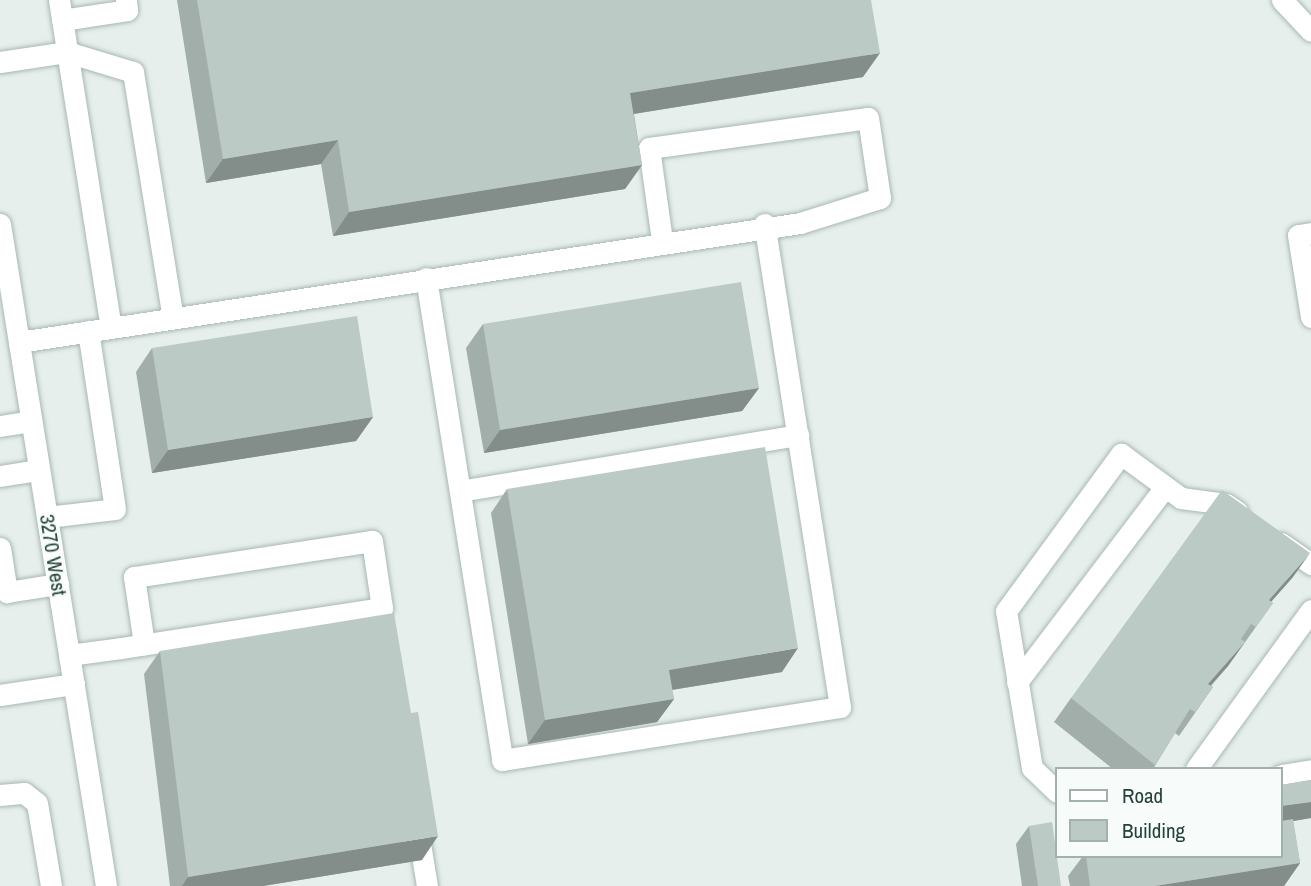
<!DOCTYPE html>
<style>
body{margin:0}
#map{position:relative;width:1311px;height:886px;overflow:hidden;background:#e6efeb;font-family:"Archivo Narrow",sans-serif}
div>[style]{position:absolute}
.roads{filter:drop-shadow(0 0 2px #a8b8b2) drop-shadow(0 0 2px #a8b8b2)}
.minor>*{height:21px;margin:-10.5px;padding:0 10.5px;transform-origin:10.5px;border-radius:10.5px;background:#fff}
.wall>*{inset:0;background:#a1aea9}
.shaded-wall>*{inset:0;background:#838d89}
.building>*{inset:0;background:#bbcac4}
span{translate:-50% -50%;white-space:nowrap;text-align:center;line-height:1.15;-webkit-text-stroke:5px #f7fbf9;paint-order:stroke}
.street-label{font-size:21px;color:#24423a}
.legend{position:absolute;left:1055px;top:767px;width:228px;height:91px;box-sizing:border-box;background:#f7fbf9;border:2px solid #a3b1ad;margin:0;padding:9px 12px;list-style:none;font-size:21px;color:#24423a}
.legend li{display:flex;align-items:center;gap:14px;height:35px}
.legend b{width:35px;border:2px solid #a3b1ad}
</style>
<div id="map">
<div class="roads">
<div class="minor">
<div style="left:59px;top:0;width:332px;rotate:81deg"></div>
<div style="left:1282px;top:0;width:42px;rotate:46.9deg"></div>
<div style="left:62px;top:20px;width:66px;rotate:-8.7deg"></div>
<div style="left:127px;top:10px;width:10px;rotate:-96deg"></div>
<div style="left:0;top:62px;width:68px;rotate:-8.5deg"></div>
<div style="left:67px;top:52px;width:69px;rotate:16.9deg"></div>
<div style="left:133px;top:72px;width:249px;rotate:80.8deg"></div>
<div style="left:0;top:224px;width:670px;rotate:80.9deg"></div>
<div style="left:1311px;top:233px;width:13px;rotate:171deg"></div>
<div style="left:1298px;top:235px;width:83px;rotate:81deg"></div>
<div style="left:426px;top:278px;width:488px;rotate:81deg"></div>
<div style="left:502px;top:760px;width:342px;rotate:-8.9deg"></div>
<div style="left:840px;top:707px;width:489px;rotate:-98.9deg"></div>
<div style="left:19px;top:342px;width:790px;rotate:-8.66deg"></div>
<div style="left:800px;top:223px;width:84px;rotate:-17.4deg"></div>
<div style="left:880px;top:198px;width:81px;rotate:-98.5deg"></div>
<div style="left:868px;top:118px;width:221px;rotate:172.2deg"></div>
<div style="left:649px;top:148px;width:94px;rotate:82deg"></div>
<div style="left:0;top:426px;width:31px;rotate:-9deg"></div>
<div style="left:0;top:476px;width:39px;rotate:-9deg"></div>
<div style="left:460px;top:491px;width:343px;rotate:-9.4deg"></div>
<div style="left:47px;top:517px;width:68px;rotate:-6.7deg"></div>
<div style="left:115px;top:509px;width:180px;rotate:-98.6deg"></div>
<div style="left:1281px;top:543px;width:37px;rotate:35deg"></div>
<div style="left:0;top:548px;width:45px;rotate:81deg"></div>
<div style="left:7px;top:592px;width:52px;rotate:-8.9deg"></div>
<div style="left:69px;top:655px;width:52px;rotate:-7.7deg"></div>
<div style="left:121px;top:648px;width:264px;rotate:-8.7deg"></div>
<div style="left:382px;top:608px;width:68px;rotate:-98.5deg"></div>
<div style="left:372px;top:541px;width:241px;rotate:171.4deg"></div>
<div style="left:134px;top:577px;width:68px;rotate:81.5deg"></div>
<div style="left:1017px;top:682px;width:245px;rotate:-52.8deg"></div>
<div style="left:0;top:695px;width:75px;rotate:-8.5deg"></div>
<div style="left:1196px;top:769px;width:196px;rotate:-54.1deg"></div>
<div style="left:1281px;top:775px;width:30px;rotate:-9deg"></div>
<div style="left:1057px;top:792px;width:35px;rotate:-136deg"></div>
<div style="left:1032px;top:768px;width:159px;rotate:-99.4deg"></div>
<div style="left:1006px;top:611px;width:195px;rotate:-53.8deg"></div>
<div style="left:1121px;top:454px;width:74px;rotate:36.3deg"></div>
<div style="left:1181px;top:498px;width:45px;rotate:7.6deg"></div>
<div style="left:1226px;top:504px;width:14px;rotate:34deg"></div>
<div style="left:0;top:795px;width:24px;rotate:-5deg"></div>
<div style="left:24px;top:793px;width:16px;rotate:38deg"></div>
<div style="left:37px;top:803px;width:84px;rotate:80.4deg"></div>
<div style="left:418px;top:831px;width:56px;rotate:80.7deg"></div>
</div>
</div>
<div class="wall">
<div style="clip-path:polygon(177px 0,871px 0,863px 77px,634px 114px,642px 165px,625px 189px,333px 236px,321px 164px,206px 183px)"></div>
<div style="clip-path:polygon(483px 324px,759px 388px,742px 411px,484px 453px,466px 348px)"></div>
<div style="clip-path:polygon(152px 348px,373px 417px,356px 441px,152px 473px,136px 372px)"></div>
<div style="clip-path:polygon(507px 489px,782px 672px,672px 690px,674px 699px,657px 722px,528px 744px,491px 513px)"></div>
<div style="clip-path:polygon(1293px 577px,1271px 602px,1273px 603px,1228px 666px,1211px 686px,1213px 687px,1179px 736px,1175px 733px,1153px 769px,1113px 769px,1054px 722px,1071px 698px)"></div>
<div style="clip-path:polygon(160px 651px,422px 860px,263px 886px,170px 886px,144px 674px)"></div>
<div style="clip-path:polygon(1311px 780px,1311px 818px,1293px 821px,1300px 863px,1284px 886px,1070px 886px,1068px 876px,1083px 856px,1086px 856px,1281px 785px)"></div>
<div style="clip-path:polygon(1029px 826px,1061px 886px,1022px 886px,1016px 844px)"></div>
</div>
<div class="shaded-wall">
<div style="clip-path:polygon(880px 53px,863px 77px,614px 117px,630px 93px)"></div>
<div style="clip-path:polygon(338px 140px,321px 164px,206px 183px,223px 159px)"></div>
<div style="clip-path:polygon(642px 165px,625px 189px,333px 236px,349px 212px)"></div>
<div style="clip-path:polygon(759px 388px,742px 411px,484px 453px,500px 430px)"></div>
<div style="clip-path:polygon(373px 417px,356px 441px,152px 473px,168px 450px)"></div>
<div style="clip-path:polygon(1310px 553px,1293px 577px,1252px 623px,1269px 600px)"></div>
<div style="clip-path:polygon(1245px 642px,1228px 666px,1191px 707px,1208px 684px)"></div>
<div style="clip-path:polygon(798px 648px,782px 672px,652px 693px,669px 670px)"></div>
<div style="clip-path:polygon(674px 699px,657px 722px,528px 744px,545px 720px)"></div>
<div style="clip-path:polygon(1311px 802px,1311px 818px,1281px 823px,1281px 806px)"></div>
<div style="clip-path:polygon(438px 836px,422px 860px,263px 886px,182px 886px,188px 877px)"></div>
<div style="clip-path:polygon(1300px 863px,1284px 886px,1155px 886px)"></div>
</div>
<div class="building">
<div style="clip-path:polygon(197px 0,871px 0,880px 53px,630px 93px,642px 165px,349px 212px,338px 140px,223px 159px)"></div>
<div style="clip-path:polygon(741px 282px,759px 388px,500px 430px,483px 324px)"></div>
<div style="clip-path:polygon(357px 316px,373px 417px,168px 450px,152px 348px)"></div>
<div style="clip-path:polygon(765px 447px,798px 648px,669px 670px,674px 699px,545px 720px,507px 489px)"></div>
<div style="clip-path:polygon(1222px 490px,1310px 553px,1269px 600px,1273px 603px,1256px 627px,1251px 624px,1241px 639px,1245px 642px,1208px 684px,1213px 687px,1195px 712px,1190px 709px,1155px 765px,1071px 698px)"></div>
<div style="clip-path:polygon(394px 613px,411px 713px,418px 712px,438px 836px,188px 877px,160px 651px)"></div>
<div style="clip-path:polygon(1311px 780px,1311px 802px,1281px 806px,1281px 785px)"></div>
<div style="clip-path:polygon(1293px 819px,1300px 863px,1155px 886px,1090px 886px,1086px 856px,1281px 856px,1281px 821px)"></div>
<div style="clip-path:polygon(1052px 822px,1061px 886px,1038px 886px,1029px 826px)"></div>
</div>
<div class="street-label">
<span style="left:53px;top:555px;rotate:81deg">3270 West</span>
</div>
<ul class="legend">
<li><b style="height:9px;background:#fff"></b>Road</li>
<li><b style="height:19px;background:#bbcac4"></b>Building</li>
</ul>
</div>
